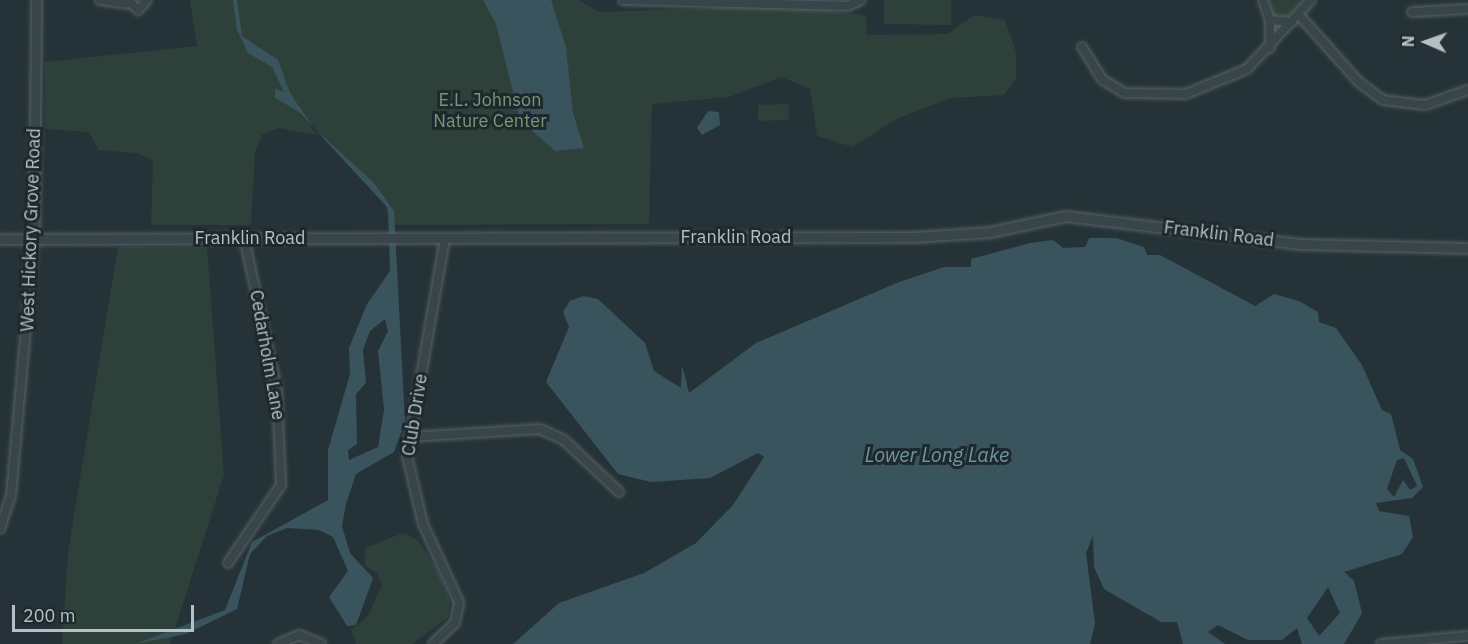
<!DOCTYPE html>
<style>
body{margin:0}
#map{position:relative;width:1468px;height:644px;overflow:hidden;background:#253338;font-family:"IBM Plex Sans",sans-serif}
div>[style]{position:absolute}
.green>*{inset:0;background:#2d413a}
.water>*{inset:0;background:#3a545e}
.roads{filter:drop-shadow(0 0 2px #566267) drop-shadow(0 0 2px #566267)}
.minor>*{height:8px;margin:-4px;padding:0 4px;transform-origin:4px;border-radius:4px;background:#384549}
.tertiary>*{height:9px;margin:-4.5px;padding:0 4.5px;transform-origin:4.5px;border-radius:4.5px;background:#384549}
span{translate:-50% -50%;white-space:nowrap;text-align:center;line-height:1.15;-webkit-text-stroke:6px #1d292e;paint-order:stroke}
.park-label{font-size:18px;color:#789874}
.street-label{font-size:18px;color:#b4c0c5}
.water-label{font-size:20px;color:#7094a0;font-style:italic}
.north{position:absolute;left:1396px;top:12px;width:60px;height:60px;-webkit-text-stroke:4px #1d292e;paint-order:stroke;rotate:272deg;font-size:16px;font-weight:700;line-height:24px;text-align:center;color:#b4c0c5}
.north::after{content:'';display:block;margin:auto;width:21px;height:27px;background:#b4c0c5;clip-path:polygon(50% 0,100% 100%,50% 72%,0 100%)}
.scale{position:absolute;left:12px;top:605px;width:182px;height:27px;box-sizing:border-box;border:3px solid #b4c0c5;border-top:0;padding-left:8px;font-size:18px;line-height:21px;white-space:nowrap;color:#b4c0c5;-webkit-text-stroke:4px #1d292e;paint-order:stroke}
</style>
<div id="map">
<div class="green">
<div style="clip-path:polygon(190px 0,579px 0,599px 12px,776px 6px,866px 15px,867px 35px,948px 34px,974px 15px,1005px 20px,1016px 52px,1016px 78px,1004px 95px,951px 98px,896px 119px,853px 147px,817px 136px,810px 89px,781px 77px,729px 97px,652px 104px,649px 224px,390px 225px,384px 201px,284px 94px,277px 90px,275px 98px,299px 112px,317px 135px,279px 128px,262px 135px,255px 152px,251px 225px,151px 225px,153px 161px,137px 153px,99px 150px,89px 132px,45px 129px,45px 62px,197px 46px)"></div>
<div style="clip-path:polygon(884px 0,951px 0,951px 25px,884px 24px)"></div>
<div style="clip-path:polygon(1265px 0,1306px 0,1284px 20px,1270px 13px)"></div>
<div style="clip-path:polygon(789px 104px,789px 120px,758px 121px,758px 105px)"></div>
<div style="clip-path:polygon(118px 247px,207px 247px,224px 475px,170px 644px,62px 644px,68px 552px)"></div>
<div style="clip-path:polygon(403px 533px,418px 540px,440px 574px,450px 601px,448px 617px,413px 644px,356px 644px,351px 630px,368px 616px,382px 585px,377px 573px,365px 566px,365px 548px)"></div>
</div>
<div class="water">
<div style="clip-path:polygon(evenodd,233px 0,237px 0,242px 36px,278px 60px,290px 93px,314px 128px,374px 183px,394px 211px,405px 422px,394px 452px,356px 474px,346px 504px,342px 526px,350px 553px,373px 578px,356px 625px,347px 626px,329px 597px,348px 571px,333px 537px,319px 530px,287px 528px,267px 536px,250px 554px,237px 609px,186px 634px,135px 644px,225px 610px,252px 542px,328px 500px,328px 450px,350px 374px,349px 348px,367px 304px,390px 271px,388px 208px,299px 112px,275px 98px,275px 89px,284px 92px,272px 67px,248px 53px,237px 30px,233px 0,385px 319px,388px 331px,378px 351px,384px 410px,378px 447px,349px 460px,348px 450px,357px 444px,356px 394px,366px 383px,363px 350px,370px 331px,385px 319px)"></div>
<div style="clip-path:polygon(483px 0,551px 0,566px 47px,573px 113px,584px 148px,555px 151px,520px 120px,496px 24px)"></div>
<div style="clip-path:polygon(708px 111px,719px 112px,720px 125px,702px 135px,697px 128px)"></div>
<div style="clip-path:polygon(evenodd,1089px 238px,1116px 238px,1144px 247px,1147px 255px,1160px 255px,1255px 306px,1274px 294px,1299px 301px,1318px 312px,1319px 322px,1336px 328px,1362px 365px,1382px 410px,1391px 414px,1400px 450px,1413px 459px,1423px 487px,1412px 498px,1376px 503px,1379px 511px,1409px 516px,1413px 537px,1402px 554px,1344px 572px,1354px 581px,1362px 613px,1344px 644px,1302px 644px,1297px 628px,1282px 640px,1248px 640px,1218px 625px,1208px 632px,1225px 644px,1183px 644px,1177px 622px,1161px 622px,1104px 589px,1094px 567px,1093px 536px,1086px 553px,1095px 624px,1090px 644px,513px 644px,559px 603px,644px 573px,696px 543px,733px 505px,764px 457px,758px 453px,710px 478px,651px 482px,618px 474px,546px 382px,569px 327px,563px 312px,570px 301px,583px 296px,598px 299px,645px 343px,654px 371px,681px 388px,682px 365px,689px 393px,756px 343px,899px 282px,944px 267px,971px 267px,971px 259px,1030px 243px,1053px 240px,1063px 248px,1085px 247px,1089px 238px,1404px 458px,1417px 486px,1410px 490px,1403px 480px,1394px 497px,1387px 489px,1397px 460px,1404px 458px,1089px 238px,1328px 587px,1340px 613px,1319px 636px,1307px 618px,1328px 587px)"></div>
</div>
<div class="roads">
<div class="minor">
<div style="left:100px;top:0;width:27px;rotate:8deg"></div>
<div style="left:128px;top:0;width:14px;rotate:45deg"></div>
<div style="left:138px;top:10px;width:13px;rotate:-48deg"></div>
<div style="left:623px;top:0;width:225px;rotate:1.5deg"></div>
<div style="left:848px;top:6px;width:14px;rotate:-25deg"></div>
<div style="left:1263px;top:0;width:21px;rotate:71deg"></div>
<div style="left:1270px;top:20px;width:28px;rotate:90deg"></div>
<div style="left:1412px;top:12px;width:56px;rotate:-3.1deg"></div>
<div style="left:1299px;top:15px;width:90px;rotate:48.2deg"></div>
<div style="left:1359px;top:82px;width:30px;rotate:37deg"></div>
<div style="left:1383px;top:100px;width:42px;rotate:6.8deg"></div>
<div style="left:1425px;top:105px;width:46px;rotate:-19.2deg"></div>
<div style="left:1270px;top:20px;width:22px;rotate:5deg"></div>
<div style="left:1082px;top:47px;width:39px;rotate:58deg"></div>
<div style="left:1103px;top:80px;width:26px;rotate:31deg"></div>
<div style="left:1125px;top:93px;width:61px;rotate:0.9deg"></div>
<div style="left:1186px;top:94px;width:66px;rotate:-22.3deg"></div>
<div style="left:1247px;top:69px;width:94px;rotate:-47.2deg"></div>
<div style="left:409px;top:437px;width:131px;rotate:-3.5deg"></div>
<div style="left:540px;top:429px;width:26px;rotate:25deg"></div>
<div style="left:564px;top:440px;width:76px;rotate:43.4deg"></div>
<div style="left:0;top:529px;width:35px;rotate:-72deg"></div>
<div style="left:11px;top:496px;width:258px;rotate:-84.9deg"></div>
<div style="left:228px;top:563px;width:94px;rotate:-55.8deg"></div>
<div style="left:281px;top:485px;width:95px;rotate:-92.4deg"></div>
<div style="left:277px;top:390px;width:156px;rotate:-102.2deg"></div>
<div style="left:278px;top:644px;width:23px;rotate:-23deg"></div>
<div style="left:299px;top:635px;width:24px;rotate:22deg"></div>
<div style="left:433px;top:644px;width:30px;rotate:-44deg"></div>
<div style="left:455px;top:623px;width:21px;rotate:-79deg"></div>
<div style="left:459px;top:602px;width:86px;rotate:-114.8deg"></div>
<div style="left:423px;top:524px;width:70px;rotate:-103.2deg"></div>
<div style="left:407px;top:456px;width:221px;rotate:-80.1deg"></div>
<div style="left:1381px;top:644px;width:87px;rotate:-5.3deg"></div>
</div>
<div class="tertiary">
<div style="left:0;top:239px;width:915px;rotate:-0.13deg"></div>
<div style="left:915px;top:237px;width:75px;rotate:-3.8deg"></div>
<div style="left:990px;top:232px;width:77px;rotate:-12deg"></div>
<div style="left:1065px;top:216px;width:237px;rotate:6.8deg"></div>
<div style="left:1300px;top:244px;width:168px;rotate:1.4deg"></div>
<div style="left:34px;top:239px;width:239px;rotate:-89.5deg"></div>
</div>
</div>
<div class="park-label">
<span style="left:490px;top:111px">E.L. Johnson<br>Nature Center</span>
</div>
<div class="street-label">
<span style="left:31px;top:230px;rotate:-88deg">West Hickory Grove Road</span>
<span style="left:1219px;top:234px;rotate:7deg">Franklin Road</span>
<span style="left:736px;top:237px">Franklin Road</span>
<span style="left:250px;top:238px">Franklin Road</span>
<span style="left:267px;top:355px;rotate:80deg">Cedarholm Lane</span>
<span style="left:415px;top:415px;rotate:-81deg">Club Drive</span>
</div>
<div class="water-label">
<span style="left:937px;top:454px">Lower Long Lake</span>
</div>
<div class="north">N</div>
<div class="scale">200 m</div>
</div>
